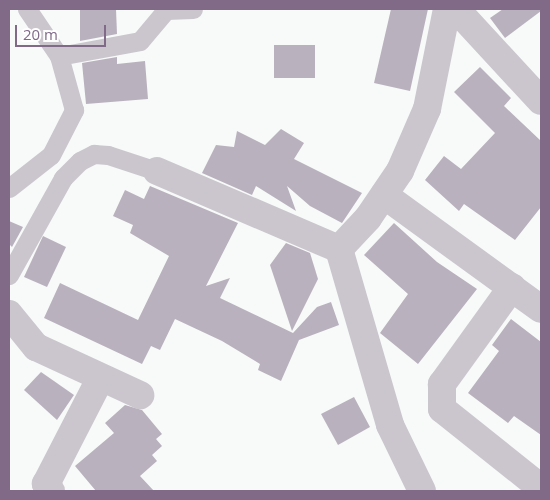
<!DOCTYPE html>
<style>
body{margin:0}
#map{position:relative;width:550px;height:500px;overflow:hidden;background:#f8faf9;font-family:"Open Sans",sans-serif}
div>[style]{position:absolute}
.building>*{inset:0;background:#bab1be}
.lane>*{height:19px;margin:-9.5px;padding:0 9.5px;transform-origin:9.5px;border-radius:9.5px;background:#cbc6cd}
.street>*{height:28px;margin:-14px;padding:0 14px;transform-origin:14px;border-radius:14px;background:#cbc6cd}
span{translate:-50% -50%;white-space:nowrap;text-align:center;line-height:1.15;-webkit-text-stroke:5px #fff;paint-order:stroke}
.frame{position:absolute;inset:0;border:10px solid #806a88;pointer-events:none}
.scale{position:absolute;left:15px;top:25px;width:91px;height:22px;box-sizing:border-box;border:2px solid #806a88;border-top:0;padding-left:6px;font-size:15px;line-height:18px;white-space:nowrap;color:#806a88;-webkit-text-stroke:4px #fff;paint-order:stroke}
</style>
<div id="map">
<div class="building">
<div style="clip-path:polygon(80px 9px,116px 9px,117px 34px,80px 41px)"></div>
<div style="clip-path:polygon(391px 9px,428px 9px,410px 91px,374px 83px)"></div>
<div style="clip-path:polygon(503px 9px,541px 9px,541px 11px,505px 38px,490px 18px)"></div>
<div style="clip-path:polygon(274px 45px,315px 45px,315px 78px,274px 78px)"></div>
<div style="clip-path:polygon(117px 57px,117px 64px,145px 61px,148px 99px,86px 104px,82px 63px)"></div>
<div style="clip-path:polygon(480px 67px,511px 98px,504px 106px,541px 141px,541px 207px,515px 240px,464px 204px,459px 211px,425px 180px,444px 156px,461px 169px,495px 133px,454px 92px)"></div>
<div style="clip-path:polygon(281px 129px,304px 143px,294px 159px,362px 193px,342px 223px,310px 206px,287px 186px,296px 211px,256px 186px,252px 195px,202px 173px,216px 145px,234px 147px,237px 131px,265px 145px)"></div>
<div style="clip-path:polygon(150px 186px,238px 223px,206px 286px,230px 278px,220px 298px,293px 333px,317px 307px,331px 302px,339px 325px,299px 340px,281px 381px,258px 370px,260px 364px,222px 341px,175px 319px,160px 350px,151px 346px,142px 364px,44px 318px,60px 283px,138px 320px,169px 256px,130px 233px,133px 225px,113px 216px,125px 190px,144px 199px)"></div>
<div style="clip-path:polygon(9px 221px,23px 227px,12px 247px,9px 244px)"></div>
<div style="clip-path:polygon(394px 223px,437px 262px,477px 289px,418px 364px,380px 333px,408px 294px,364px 255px)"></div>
<div style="clip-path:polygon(43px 236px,66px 247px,47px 287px,24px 277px)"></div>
<div style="clip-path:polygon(286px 243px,310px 253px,318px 279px,292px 331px,270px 265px)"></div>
<div style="clip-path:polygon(511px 319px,541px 342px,541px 435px,514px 416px,508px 423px,468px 393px,499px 351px,492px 345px)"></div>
<div style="clip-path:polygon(41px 372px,74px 395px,57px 420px,24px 390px)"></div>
<div style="clip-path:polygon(354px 397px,370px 427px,338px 445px,321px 414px)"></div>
<div style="clip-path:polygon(125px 405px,142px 410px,162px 434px,156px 439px,162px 446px,152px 455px,157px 461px,140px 476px,154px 491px,96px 491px,75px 466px,114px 433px,105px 423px)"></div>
</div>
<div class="lane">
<div style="left:59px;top:56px;width:82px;rotate:-10.5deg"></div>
<div style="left:140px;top:41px;width:40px;rotate:-50deg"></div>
<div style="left:166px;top:10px;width:27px;rotate:-2deg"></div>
<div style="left:9px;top:188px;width:53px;rotate:-38.2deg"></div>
<div style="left:51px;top:155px;width:51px;rotate:-62.9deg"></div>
<div style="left:74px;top:110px;width:56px;rotate:-105.5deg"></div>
<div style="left:59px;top:56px;width:57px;rotate:-124.2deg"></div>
<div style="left:9px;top:275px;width:111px;rotate:-60.9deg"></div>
<div style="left:63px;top:178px;width:24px;rotate:-45deg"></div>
<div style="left:80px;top:161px;width:16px;rotate:-27deg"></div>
<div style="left:94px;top:154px;width:14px;rotate:4deg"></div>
<div style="left:108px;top:155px;width:52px;rotate:18.1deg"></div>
</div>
<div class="street">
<div style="left:456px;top:9px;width:125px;rotate:47.3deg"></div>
<div style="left:157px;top:171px;width:198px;rotate:23.2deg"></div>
<div style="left:339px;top:249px;width:183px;rotate:73.8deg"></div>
<div style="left:390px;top:425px;width:73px;rotate:64.1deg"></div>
<div style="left:384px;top:195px;width:194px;rotate:36deg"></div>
<div style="left:339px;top:249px;width:42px;rotate:-46.9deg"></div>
<div style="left:368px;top:218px;width:57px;rotate:-55.8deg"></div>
<div style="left:400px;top:171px;width:68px;rotate:-66.5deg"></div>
<div style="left:427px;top:109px;width:102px;rotate:-78.7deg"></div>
<div style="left:512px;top:287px;width:120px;rotate:125.8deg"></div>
<div style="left:442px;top:384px;width:25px;rotate:90deg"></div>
<div style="left:442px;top:409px;width:127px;rotate:38.6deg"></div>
<div style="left:9px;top:314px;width:43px;rotate:50.7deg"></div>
<div style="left:36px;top:347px;width:115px;rotate:24.8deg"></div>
<div style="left:51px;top:491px;width:9px;rotate:-126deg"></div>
<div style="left:46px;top:484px;width:118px;rotate:-62.8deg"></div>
</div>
<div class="frame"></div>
<div class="scale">20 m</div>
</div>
